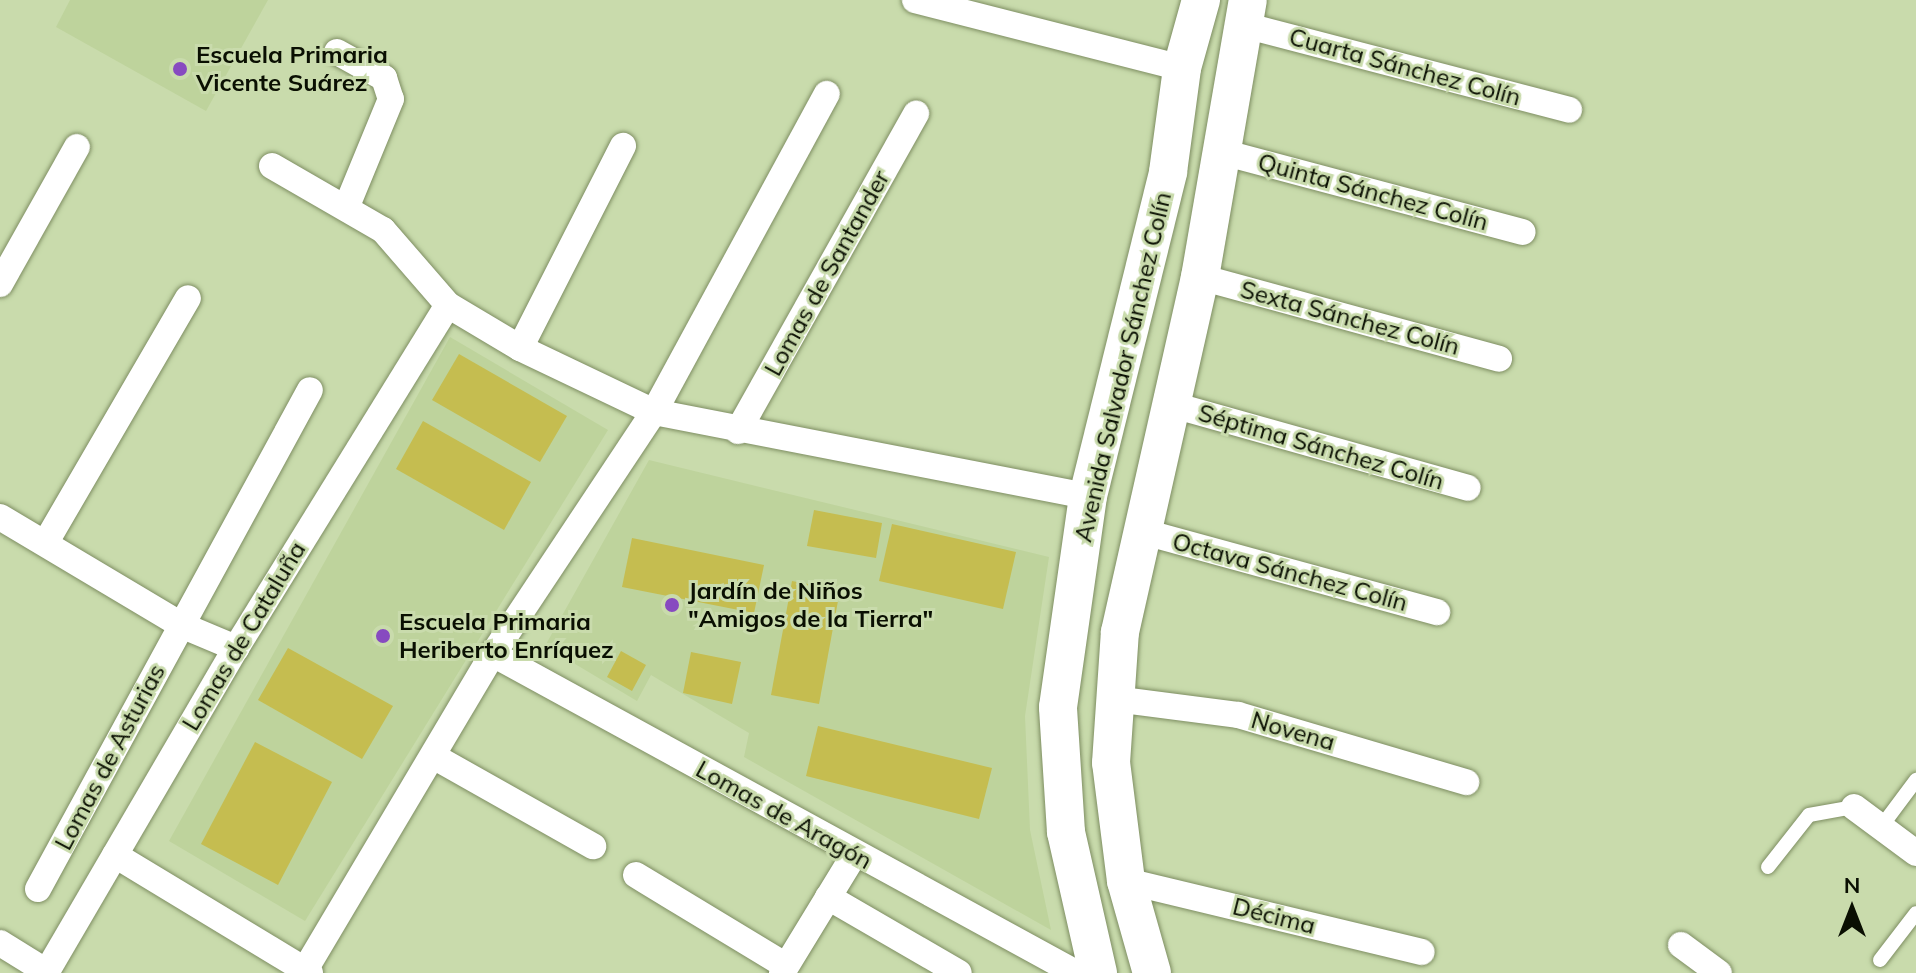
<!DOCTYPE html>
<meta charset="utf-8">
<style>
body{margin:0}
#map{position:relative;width:1916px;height:973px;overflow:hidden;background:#c9dbac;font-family:Mulish,sans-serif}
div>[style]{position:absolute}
.built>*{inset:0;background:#bed39c}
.building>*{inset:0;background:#c5bd50}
.roads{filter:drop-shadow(0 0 2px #7e8e62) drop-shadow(0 0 2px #7e8e62)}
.lane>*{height:14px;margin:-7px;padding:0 7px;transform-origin:7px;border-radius:7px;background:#fff}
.street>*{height:26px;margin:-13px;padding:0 13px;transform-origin:13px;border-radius:13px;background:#fff}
.secondary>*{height:38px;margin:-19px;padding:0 19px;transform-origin:19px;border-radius:19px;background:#fff}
.dots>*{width:22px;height:22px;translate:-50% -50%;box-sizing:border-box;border:4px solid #c9dbac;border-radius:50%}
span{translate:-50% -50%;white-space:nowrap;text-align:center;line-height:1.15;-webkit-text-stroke:6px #c9dbac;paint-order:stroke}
.poi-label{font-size:24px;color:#0a0f02;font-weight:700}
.left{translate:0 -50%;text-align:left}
.street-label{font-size:24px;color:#0a0f02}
.north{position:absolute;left:1812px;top:869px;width:80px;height:80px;-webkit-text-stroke:6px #c9dbac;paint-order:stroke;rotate:0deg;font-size:22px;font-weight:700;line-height:32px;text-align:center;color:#0a0f02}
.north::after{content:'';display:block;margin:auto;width:28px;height:36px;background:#0a0f02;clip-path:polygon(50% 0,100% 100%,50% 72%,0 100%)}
</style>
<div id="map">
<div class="built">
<div style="clip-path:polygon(70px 0,268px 0,206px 111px,56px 27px)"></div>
<div style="clip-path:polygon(450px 337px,608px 430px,305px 921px,169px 841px)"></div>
<div style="clip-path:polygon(649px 460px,1049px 557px,1025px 716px,1030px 830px,1051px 930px,744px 757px,749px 733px,651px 675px,637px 701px,545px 646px)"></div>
</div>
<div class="building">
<div style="clip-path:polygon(459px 354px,567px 416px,540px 462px,432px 400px)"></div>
<div style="clip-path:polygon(423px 421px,531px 482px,504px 530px,396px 469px)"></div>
<div style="clip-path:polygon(814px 510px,882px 523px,876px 558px,807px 546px)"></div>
<div style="clip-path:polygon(892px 524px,1016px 552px,1003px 609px,879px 581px)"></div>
<div style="clip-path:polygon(632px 538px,764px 565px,754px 613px,622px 587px)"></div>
<div style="clip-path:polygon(792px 581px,840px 590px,819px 704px,771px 695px)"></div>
<div style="clip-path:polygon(288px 648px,393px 706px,362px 759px,258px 700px)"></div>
<div style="clip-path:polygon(621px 651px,646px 665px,632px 691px,607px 677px)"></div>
<div style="clip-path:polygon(691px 652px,741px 662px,732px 704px,683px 693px)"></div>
<div style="clip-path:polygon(818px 726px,992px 768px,979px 819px,806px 776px)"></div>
<div style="clip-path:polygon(255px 742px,332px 782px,278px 885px,201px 844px)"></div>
</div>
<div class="roads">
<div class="lane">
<div style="left:1881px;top:827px;width:59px;rotate:-53.3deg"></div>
<div style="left:1768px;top:867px;width:66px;rotate:-51.7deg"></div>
<div style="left:1809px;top:815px;width:46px;rotate:-10.1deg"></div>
<div style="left:1880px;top:960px;width:59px;rotate:-52.5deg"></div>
</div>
<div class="street">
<div style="left:915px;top:0;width:276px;rotate:14.3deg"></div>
<div style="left:1240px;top:24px;width:340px;rotate:14.6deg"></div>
<div style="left:337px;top:52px;width:54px;rotate:29deg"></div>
<div style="left:384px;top:78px;width:22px;rotate:72deg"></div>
<div style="left:391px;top:99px;width:116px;rotate:112.4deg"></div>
<div style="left:1222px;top:152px;width:311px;rotate:14.9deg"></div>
<div style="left:272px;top:166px;width:128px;rotate:30deg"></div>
<div style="left:383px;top:230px;width:99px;rotate:49.1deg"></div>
<div style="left:448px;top:305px;width:84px;rotate:30.8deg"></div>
<div style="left:520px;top:348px;width:148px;rotate:25.5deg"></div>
<div style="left:654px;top:412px;width:442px;rotate:11deg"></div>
<div style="left:1200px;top:277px;width:310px;rotate:15.3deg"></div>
<div style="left:0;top:284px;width:157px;rotate:-60.7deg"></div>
<div style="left:520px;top:348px;width:227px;rotate:-63deg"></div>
<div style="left:1173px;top:405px;width:306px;rotate:15.7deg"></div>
<div style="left:738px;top:431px;width:364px;rotate:-60.7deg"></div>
<div style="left:0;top:517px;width:211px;rotate:30.8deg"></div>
<div style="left:181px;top:625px;width:60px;rotate:22.7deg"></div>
<div style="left:1144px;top:532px;width:304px;rotate:15.3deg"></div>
<div style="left:46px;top:542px;width:282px;rotate:-59.8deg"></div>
<div style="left:493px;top:654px;width:665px;rotate:28.69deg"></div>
<div style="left:1115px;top:699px;width:124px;rotate:7.4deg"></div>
<div style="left:1238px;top:715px;width:238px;rotate:16.4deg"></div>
<div style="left:433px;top:756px;width:184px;rotate:29.4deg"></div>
<div style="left:1854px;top:807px;width:77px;rotate:36.6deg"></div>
<div style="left:115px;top:855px;width:228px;rotate:31.2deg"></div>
<div style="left:636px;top:875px;width:175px;rotate:31.2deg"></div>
<div style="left:1126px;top:881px;width:304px;rotate:13.5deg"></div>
<div style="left:38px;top:889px;width:568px;rotate:-61.41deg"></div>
<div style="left:828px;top:897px;width:151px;rotate:30.1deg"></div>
<div style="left:0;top:943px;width:55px;rotate:31.7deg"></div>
<div style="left:1681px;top:945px;width:47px;rotate:36.4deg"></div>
<div style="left:305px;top:970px;width:368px;rotate:-59.3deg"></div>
<div style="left:493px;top:654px;width:291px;rotate:-56.4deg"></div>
<div style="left:654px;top:412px;width:362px;rotate:-61.5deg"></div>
<div style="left:46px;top:973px;width:376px;rotate:-59.7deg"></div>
<div style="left:236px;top:648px;width:403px;rotate:-58.3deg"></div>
<div style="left:782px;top:973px;width:138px;rotate:-58.6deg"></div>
</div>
<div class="secondary">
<div style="left:1098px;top:973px;width:145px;rotate:-102.8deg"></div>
<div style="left:1066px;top:832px;width:125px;rotate:-93.7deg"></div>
<div style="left:1058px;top:707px;width:213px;rotate:-81.9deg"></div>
<div style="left:1088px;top:496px;width:334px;rotate:-76.1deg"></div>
<div style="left:1168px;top:172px;width:105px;rotate:-82.3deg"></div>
<div style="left:1182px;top:68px;width:71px;rotate:-74.4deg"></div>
<div style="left:1152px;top:973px;width:96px;rotate:-105.8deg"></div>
<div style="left:1126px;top:881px;width:119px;rotate:-97.2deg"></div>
<div style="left:1111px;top:763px;width:131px;rotate:-86.1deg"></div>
<div style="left:1120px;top:632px;width:364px;rotate:-77.3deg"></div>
<div style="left:1200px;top:277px;width:281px;rotate:-80.2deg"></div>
</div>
</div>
<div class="dots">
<div style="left:180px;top:69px;background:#874ac0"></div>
<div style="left:672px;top:605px;background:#874ac0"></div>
<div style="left:383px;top:636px;background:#874ac0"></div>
</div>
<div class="poi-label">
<span class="left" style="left:196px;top:69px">Escuela Primaria<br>Vicente Suárez</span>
<span class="left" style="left:688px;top:605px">Jardín de Niños<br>"Amigos de la Tierra"</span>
<span class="left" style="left:399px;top:636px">Escuela Primaria<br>Heriberto Enríquez</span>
</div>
<div class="street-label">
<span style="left:1405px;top:67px;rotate:15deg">Cuarta Sánchez Colín</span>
<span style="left:1373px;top:192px;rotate:15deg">Quinta Sánchez Colín</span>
<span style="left:827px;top:273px;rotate:-61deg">Lomas de Santander</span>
<span style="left:1350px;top:318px;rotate:15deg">Sexta Sánchez Colín</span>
<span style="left:1123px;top:367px;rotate:-77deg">Avenida Salvador Sánchez Colín</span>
<span style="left:1321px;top:447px;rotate:16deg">Séptima Sánchez Colín</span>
<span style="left:1290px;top:572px;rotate:15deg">Octava Sánchez Colín</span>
<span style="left:244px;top:636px;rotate:-59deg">Lomas de Cataluña</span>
<span style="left:1293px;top:731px;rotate:16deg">Novena</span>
<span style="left:110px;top:757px;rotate:-62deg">Lomas de Asturias</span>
<span style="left:784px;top:815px;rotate:29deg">Lomas de Aragón</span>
<span style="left:1274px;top:916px;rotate:14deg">Décima</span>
</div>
<div class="north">N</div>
</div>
